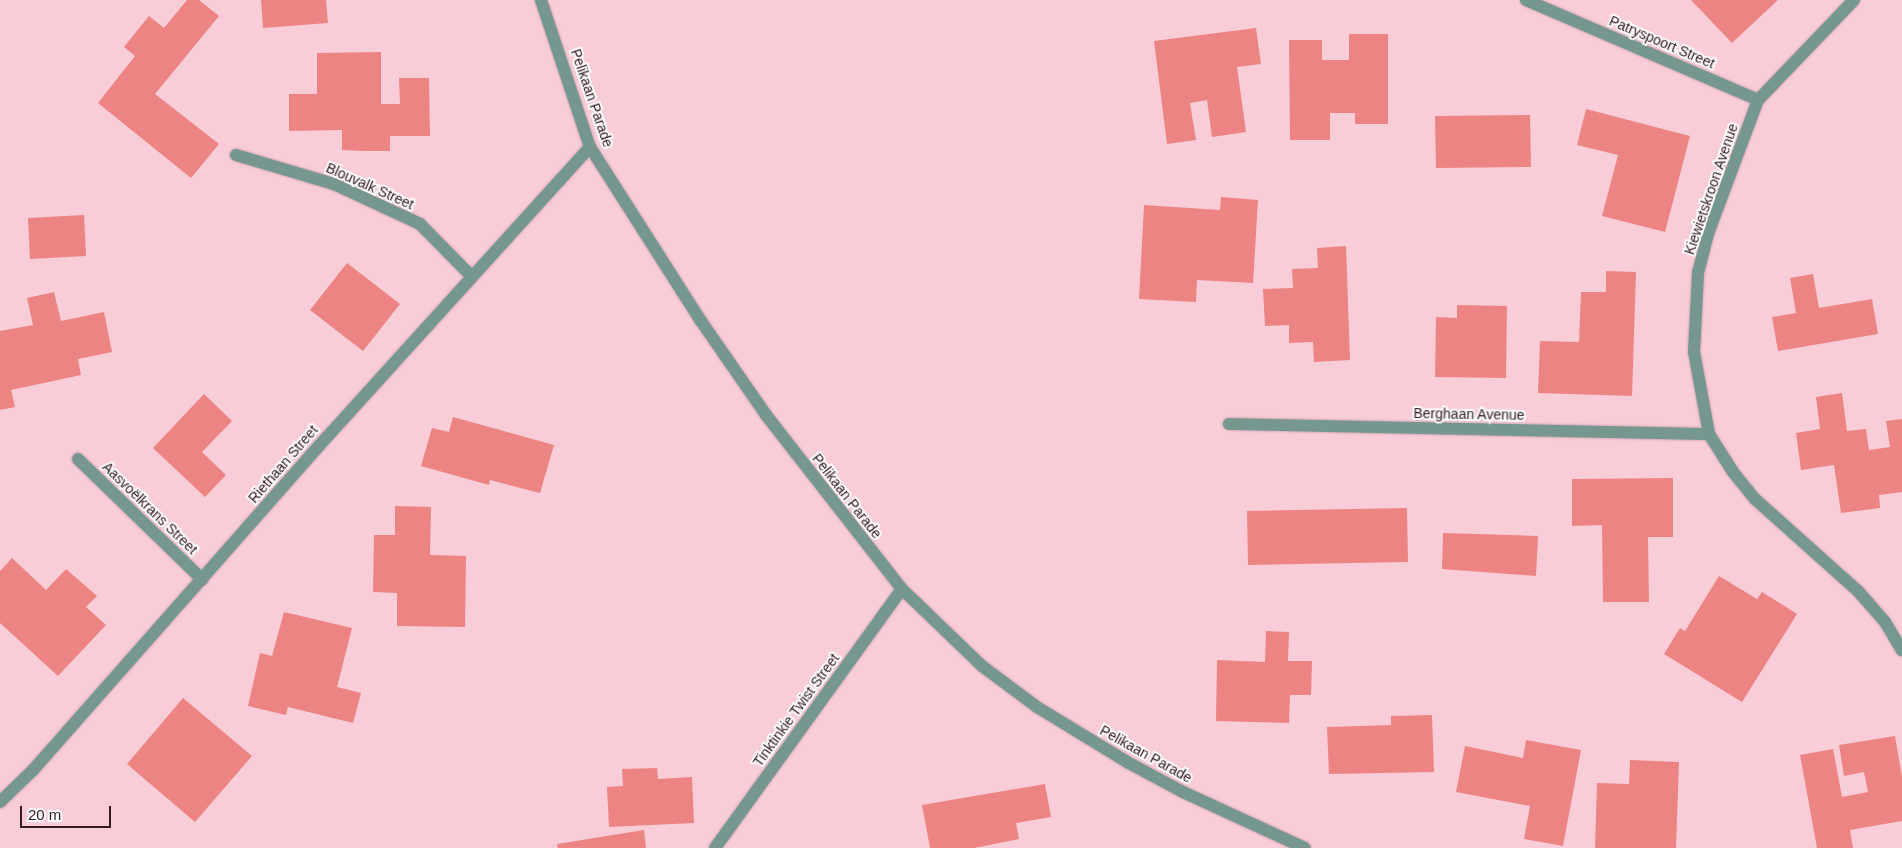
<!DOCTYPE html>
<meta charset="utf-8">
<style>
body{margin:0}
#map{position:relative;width:1902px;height:848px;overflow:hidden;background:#f8cdd8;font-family:Arial,sans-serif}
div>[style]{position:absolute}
.building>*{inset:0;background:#ec8483}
.roads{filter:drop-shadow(0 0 1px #d1a9b4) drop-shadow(0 0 1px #d1a9b4)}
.street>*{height:12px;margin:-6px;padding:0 6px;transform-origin:6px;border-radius:6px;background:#769790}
span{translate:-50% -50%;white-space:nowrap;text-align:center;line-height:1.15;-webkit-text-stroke:4px #fbfbfb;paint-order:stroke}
.street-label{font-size:14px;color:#341a22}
.scale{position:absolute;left:20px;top:806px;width:91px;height:22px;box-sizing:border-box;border:2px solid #341a22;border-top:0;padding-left:6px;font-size:15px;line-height:18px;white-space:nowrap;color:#341a22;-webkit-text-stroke:4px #fbfbfb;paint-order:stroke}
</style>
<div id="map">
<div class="building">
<div style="clip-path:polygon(187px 0,199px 0,219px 16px,155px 94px,219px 144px,191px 178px,98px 103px,135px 56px,124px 47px,149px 16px,164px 28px)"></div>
<div style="clip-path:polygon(261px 0,326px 0,328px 23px,263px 28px)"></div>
<div style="clip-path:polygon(1691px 0,1778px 0,1732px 43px)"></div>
<div style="clip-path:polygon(1256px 28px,1261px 64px,1237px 67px,1246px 132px,1212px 137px,1207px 100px,1190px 103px,1196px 140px,1167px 144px,1154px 41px)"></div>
<div style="clip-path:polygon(1349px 34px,1388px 34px,1388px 124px,1355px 124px,1355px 113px,1330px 113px,1330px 140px,1290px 140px,1289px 40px,1322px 40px,1322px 60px,1349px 60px)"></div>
<div style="clip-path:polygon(381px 52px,381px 104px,400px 104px,399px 78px,429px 78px,430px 136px,390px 136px,390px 151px,365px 151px,342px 150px,342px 130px,289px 131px,289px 94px,317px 94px,317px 53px)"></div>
<div style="clip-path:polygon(1586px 109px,1690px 136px,1665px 232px,1602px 216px,1618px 155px,1577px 145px)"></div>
<div style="clip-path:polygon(1530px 115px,1531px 167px,1436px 168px,1435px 116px)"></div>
<div style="clip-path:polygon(1221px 197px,1258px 200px,1253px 283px,1197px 280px,1196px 302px,1139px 299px,1144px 205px,1220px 210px)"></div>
<div style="clip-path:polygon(84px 215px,86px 256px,30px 259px,28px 218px)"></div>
<div style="clip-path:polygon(1346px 246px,1350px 360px,1314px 362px,1313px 342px,1289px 343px,1289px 325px,1265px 326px,1263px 289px,1293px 288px,1292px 269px,1318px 268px,1317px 248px)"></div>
<div style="clip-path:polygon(347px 263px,400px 304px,363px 351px,310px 310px)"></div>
<div style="clip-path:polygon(1606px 271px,1636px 272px,1632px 396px,1538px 393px,1540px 341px,1579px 342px,1581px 292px,1606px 292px)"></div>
<div style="clip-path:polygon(1813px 274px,1819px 308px,1872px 299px,1878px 334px,1778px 351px,1772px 317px,1796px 313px,1790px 278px)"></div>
<div style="clip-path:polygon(54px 292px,61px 321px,104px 312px,112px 352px,78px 359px,81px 375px,11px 390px,15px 407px,0 410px,0 331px,33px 325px,27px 298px)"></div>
<div style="clip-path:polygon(1457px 305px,1507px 306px,1506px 378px,1435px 377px,1436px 317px,1457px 318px)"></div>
<div style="clip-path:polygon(1842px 393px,1847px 431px,1866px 429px,1869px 450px,1890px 447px,1886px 421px,1902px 419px,1902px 492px,1879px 495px,1880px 508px,1841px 513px,1834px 465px,1801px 470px,1796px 433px,1820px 429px,1816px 397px)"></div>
<div style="clip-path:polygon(204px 394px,232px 421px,202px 452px,226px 475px,205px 497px,153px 448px)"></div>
<div style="clip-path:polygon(453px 417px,554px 445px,540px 493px,490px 480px,489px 485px,421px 466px,432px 428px,449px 432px)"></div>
<div style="clip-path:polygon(1673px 478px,1673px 537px,1648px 537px,1649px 602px,1603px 602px,1602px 525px,1572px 526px,1572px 479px)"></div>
<div style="clip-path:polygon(395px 506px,431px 507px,430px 555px,466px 556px,465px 627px,397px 626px,397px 593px,373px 592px,374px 535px,395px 535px)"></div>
<div style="clip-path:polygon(1407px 508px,1408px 562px,1248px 565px,1247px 511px)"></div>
<div style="clip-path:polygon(1443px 533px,1538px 536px,1536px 576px,1442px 569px)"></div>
<div style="clip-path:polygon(12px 558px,46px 590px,66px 569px,97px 596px,86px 607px,106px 625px,58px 676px,0 623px,0 571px)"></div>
<div style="clip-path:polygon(1719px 576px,1757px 599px,1762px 592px,1797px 614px,1742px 702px,1664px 654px,1680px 628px,1685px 631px)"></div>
<div style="clip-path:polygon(284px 612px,352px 628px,337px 687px,361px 693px,353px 723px,288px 707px,286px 715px,248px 706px,260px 653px,272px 656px)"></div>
<div style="clip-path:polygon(1266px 631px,1289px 632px,1288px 661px,1312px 661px,1311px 695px,1290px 695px,1289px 723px,1216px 721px,1217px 660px,1265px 662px)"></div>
<div style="clip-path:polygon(183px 698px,252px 756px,195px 822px,127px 764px)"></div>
<div style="clip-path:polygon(1432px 715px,1434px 772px,1329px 774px,1327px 727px,1391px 725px,1391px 716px)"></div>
<div style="clip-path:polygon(1895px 736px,1902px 777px,1902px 821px,1850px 830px,1853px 848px,1817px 848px,1800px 755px,1833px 749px,1842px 797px,1868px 792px,1864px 772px,1844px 776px,1839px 745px)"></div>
<div style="clip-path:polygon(1526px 740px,1581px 750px,1563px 846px,1524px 839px,1530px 806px,1456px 792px,1465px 746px,1523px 758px)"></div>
<div style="clip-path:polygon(1630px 760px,1679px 762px,1676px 848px,1595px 848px,1597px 783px,1629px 784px)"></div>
<div style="clip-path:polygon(657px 768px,658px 779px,692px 777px,694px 823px,609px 827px,607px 787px,623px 786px,622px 769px)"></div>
<div style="clip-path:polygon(1045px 784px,1051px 817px,1016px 823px,1019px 839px,974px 848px,930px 848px,922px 805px)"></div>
<div style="clip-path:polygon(644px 830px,646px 848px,558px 848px,557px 844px)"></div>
</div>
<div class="roads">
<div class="street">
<div style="left:541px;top:0;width:155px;rotate:71.6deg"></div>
<div style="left:590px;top:147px;width:206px;rotate:57.5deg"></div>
<div style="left:701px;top:321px;width:114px;rotate:55.3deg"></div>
<div style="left:766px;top:415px;width:221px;rotate:52deg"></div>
<div style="left:902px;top:589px;width:111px;rotate:43.9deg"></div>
<div style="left:982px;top:666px;width:69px;rotate:36.7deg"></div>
<div style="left:1037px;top:707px;width:105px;rotate:31.4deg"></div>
<div style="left:1127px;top:762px;width:64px;rotate:28.2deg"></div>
<div style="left:1183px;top:792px;width:134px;rotate:24.7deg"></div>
<div style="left:1526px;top:0;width:253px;rotate:23.3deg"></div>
<div style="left:1854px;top:0;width:139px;rotate:133.8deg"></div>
<div style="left:1758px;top:100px;width:143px;rotate:110.5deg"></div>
<div style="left:1708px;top:234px;width:40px;rotate:104.4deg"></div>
<div style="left:1698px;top:273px;width:79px;rotate:92.9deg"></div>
<div style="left:1694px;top:352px;width:83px;rotate:79.6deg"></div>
<div style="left:1709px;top:434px;width:45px;rotate:57.7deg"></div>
<div style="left:1733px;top:472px;width:35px;rotate:51deg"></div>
<div style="left:1755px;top:499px;width:138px;rotate:41.8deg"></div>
<div style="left:1858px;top:591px;width:41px;rotate:48.9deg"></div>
<div style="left:1885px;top:622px;width:33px;rotate:59deg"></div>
<div style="left:236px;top:155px;width:102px;rotate:16.5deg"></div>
<div style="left:334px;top:184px;width:95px;rotate:24.9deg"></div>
<div style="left:420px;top:224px;width:74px;rotate:45.5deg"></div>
<div style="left:1229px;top:424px;width:480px;rotate:1.2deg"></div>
<div style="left:78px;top:459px;width:173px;rotate:44.1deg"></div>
<div style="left:0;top:802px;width:47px;rotate:-44.1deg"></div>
<div style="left:34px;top:769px;width:428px;rotate:-48.6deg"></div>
<div style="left:317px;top:448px;width:406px;rotate:-47.8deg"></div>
<div style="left:715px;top:848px;width:319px;rotate:-54.2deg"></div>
</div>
</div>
<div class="street-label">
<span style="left:1662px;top:42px;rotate:23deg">Patryspoort Street</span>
<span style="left:592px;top:98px;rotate:71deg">Pelikaan Parade</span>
<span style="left:370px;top:186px;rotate:24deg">Blouvalk Street</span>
<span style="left:1711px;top:189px;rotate:-71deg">Kiewietskroon Avenue</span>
<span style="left:1469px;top:414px;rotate:1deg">Berghaan Avenue</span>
<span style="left:283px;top:464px;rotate:-49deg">Riethaan Street</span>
<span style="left:847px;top:496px;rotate:52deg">Pelikaan Parade</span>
<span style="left:150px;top:508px;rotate:44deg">Aasvoëlkrans Street</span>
<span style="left:796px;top:710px;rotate:-54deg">Tinktinkie Twist Street</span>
<span style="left:1146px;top:754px;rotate:29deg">Pelikaan Parade</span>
</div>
<div class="scale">20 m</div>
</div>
